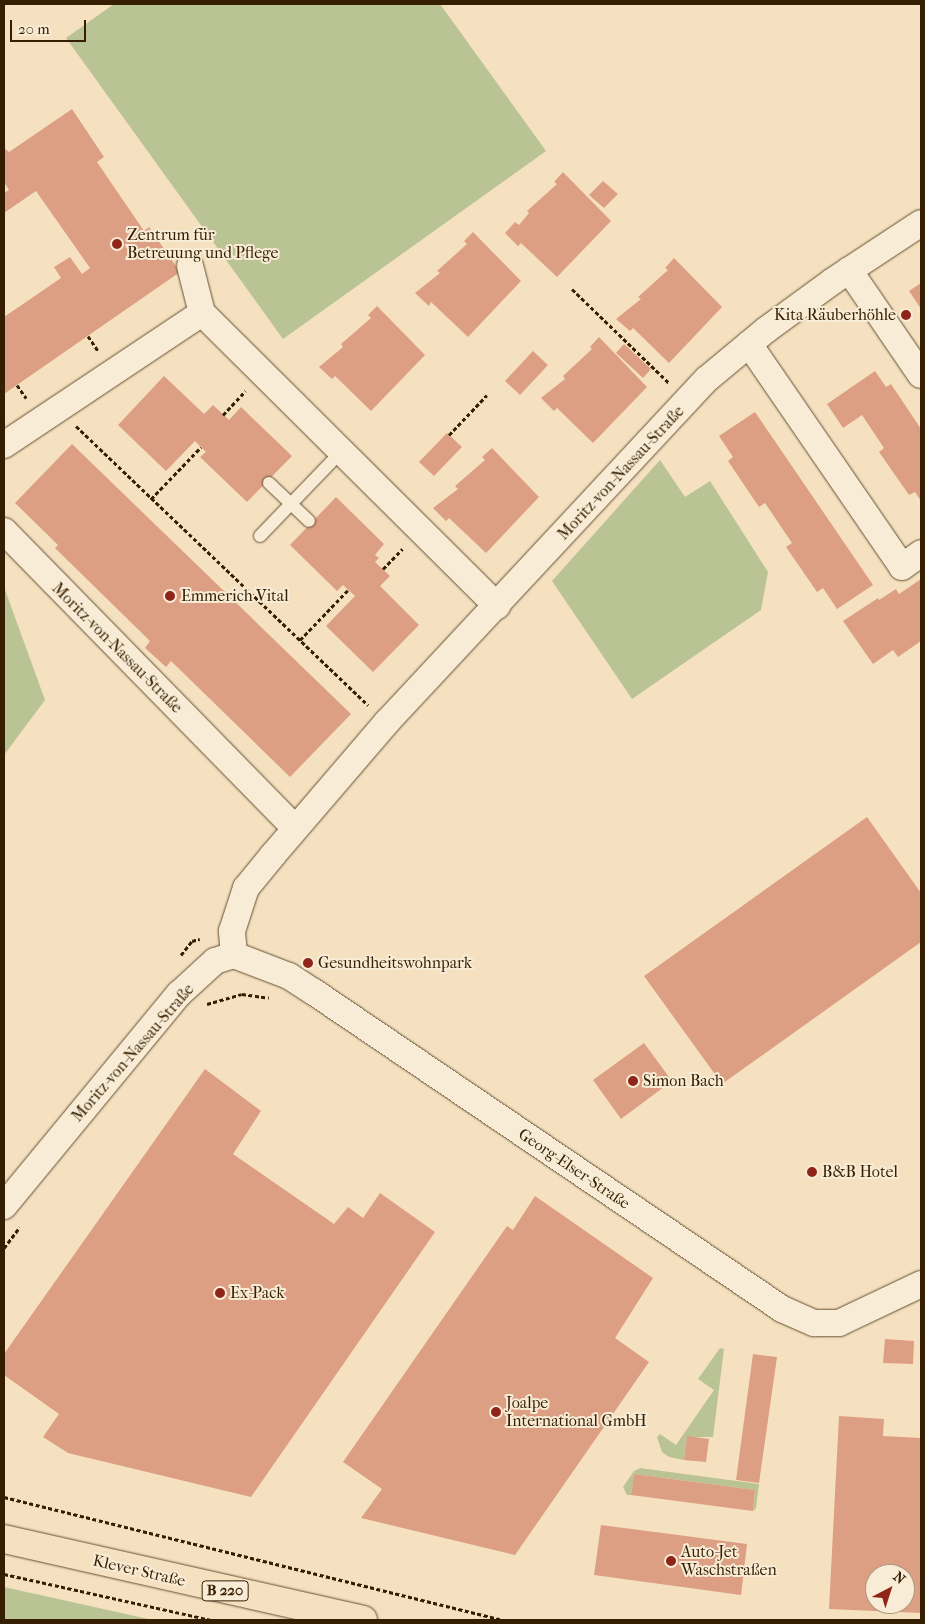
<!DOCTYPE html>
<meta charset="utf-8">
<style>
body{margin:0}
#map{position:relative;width:925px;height:1624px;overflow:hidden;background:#f5e1c0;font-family:"IM FELL French Canon",serif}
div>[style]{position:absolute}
.green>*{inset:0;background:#bac394}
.building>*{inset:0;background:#dd9f83}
.path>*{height:3px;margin-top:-1.5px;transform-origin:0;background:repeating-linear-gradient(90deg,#351e02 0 4px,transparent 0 6.5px)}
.roads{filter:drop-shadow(0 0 1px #654f32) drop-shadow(0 0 1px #654f32)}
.lane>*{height:12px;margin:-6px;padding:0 6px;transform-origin:6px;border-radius:6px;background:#f8ecd6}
.street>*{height:26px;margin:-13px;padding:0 13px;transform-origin:13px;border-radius:13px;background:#f8ecd6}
.primary>*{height:28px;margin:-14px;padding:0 14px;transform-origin:14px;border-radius:14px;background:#f5e1c0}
.dots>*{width:14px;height:14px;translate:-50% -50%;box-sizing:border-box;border:2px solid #f8ecd6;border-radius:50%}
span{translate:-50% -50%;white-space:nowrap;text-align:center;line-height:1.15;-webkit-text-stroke:4px #f8ecd6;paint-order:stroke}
.shield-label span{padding:1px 4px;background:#f8ecd6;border:1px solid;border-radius:4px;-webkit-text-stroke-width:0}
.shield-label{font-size:15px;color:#351e02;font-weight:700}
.poi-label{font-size:16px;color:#351e02}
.left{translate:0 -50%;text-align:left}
.right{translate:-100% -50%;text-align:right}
.street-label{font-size:16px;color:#351e02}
.frame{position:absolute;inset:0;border:5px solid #351e02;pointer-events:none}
.north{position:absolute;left:865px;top:1564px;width:50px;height:50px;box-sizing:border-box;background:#f8ecd6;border:1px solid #aa9a81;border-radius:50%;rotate:40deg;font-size:14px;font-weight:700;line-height:20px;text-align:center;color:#351e02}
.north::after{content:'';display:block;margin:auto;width:18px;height:22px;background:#8f2418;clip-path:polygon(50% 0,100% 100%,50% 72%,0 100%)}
.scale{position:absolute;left:10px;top:20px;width:76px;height:22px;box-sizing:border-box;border:2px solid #351e02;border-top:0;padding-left:6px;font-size:15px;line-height:18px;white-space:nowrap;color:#351e02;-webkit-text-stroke:4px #f8ecd6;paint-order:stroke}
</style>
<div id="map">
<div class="green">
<div style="clip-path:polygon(114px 4px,440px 4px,546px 151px,283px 339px,66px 38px)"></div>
<div style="clip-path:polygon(660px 460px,685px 497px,710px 481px,768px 572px,761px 610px,632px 699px,552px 581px)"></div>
<div style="clip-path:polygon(4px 587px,45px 700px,4px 755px)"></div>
<div style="clip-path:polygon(720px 1348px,724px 1349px,713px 1437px,687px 1437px,684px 1460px,669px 1457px,662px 1452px,657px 1437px,660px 1434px,676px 1445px,714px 1390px,698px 1379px)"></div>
<div style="clip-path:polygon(640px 1468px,759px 1484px,756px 1508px,753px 1511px,755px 1490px,634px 1474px,631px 1495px,627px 1495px,623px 1487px,634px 1471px)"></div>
<div style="clip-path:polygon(4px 1587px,153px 1620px,4px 1620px)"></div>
</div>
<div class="building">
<div style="clip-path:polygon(72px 109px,104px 157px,97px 162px,144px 231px,149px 227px,180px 272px,4px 394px,4px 317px,61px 278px,54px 267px,70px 257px,82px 274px,90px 268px,36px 191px,4px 213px,4px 193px,9px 190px,4px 182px,4px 148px,9px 152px)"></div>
<div style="clip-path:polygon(563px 172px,611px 221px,557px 277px,521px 243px,518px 246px,505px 233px,515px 222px,519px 225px,529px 213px,527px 211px,557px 184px,554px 182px)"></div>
<div style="clip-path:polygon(603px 181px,618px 194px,604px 208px,589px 195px)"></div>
<div style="clip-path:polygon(473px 232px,521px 281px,468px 337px,431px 302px,429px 306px,415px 293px,440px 273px,437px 271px,467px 244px,464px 241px)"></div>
<div style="clip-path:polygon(674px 258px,722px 307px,669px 363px,633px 328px,630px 331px,616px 319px,641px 299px,638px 297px,668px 270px,665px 268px)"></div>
<div style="clip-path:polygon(921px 283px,921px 309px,909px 291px)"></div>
<div style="clip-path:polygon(377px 306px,425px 355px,371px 411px,335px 376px,332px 379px,319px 367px,343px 347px,341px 344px,371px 318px,368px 315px)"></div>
<div style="clip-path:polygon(599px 337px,647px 387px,593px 443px,557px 408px,554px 411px,541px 398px,565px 379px,563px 376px,592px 349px,590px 347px)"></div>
<div style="clip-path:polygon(624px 344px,651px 369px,643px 378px,616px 353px)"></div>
<div style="clip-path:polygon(533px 351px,548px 365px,520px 395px,505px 381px)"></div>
<div style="clip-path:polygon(875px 371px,886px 387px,891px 384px,921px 429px,921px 501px,915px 492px,909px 495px,879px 452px,884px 448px,862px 415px,843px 428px,827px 404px)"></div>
<div style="clip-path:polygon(164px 376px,204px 414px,213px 405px,229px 420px,241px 407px,292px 456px,247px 502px,200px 457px,206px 452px,195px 441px,166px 471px,118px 425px)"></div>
<div style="clip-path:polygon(755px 412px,873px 585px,837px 609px,823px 588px,817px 592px,786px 547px,792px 543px,765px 503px,759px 507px,728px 461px,733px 457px,719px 436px)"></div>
<div style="clip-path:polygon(447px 433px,462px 447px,434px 476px,419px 462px)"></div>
<div style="clip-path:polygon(72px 444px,351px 714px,290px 777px,171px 661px,166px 667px,145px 648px,150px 641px,55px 548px,58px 545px,15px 503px)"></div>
<div style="clip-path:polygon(492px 448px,539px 497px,486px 553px,449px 518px,446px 521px,433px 508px,458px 489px,455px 486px,485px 460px,482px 457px)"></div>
<div style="clip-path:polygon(336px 497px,384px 544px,375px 555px,379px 558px,375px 562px,390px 576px,380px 586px,419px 625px,373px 672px,326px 626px,355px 596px,343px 585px,337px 591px,290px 545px)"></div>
<div style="clip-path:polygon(921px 579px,921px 641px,898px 657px,893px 650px,873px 664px,843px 621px,878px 598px,879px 600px,896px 589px,899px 594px)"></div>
<div style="clip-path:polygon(867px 817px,921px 893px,921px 942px,722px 1084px,644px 976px)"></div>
<div style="clip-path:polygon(644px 1043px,672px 1081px,621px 1119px,593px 1080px)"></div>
<div style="clip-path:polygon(205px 1069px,261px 1111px,233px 1154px,334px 1224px,348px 1207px,363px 1218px,380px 1193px,435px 1232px,251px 1497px,68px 1453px,43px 1437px,59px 1414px,4px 1375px,4px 1354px)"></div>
<div style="clip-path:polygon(535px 1196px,653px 1278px,615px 1338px,649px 1362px,515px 1555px,361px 1518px,382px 1489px,343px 1462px,507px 1226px,513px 1230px)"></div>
<div style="clip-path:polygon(885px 1339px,914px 1341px,913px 1364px,883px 1363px)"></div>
<div style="clip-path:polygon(753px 1354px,777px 1357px,759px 1483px,736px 1480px)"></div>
<div style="clip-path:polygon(evenodd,839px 1416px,884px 1419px,883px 1436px,921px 1438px,921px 1613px,829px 1609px,839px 1416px,875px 1574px,905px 1574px,905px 1604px,875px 1604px,875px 1574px)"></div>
<div style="clip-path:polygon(687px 1436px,709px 1439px,706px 1462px,684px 1460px)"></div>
<div style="clip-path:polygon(634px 1474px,755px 1490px,753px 1511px,631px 1495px)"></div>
<div style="clip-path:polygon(601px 1525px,747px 1544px,741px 1595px,594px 1575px)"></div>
</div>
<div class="path">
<div style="left:572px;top:289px;width:135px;rotate:44.1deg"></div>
<div style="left:88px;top:336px;width:18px;rotate:56deg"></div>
<div style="left:17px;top:385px;width:16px;rotate:55deg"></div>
<div style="left:223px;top:415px;width:33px;rotate:-47deg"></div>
<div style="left:76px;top:426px;width:404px;rotate:43.7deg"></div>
<div style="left:449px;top:435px;width:55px;rotate:-46.5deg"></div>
<div style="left:151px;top:499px;width:72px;rotate:-46.1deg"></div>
<div style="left:383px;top:569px;width:28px;rotate:-46deg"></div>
<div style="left:300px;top:640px;width:69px;rotate:-46.2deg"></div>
<div style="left:181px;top:955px;width:18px;rotate:-52deg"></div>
<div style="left:192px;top:941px;width:8px;rotate:-14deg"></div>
<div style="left:207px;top:1004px;width:36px;rotate:-16deg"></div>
<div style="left:242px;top:994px;width:27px;rotate:8deg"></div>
<div style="left:4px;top:1248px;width:26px;rotate:-53deg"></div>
<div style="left:4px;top:1497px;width:514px;rotate:13.85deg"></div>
<div style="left:4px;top:1574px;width:212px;rotate:12.5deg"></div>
</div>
<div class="roads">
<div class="lane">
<div style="left:269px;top:483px;width:55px;rotate:43.5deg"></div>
<div style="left:260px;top:536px;width:115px;rotate:-46.1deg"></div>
</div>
<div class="street">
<div style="left:190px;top:266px;width:49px;rotate:75.7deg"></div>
<div style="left:202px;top:313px;width:416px;rotate:44.8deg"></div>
<div style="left:849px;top:270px;width:127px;rotate:55.6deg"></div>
<div style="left:749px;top:344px;width:270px;rotate:55.5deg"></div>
<div style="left:902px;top:567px;width:24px;rotate:-36deg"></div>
<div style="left:4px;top:445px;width:238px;rotate:-33.7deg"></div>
<div style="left:4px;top:531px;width:416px;rotate:45.6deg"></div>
<div style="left:234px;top:955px;width:24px;rotate:-95deg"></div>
<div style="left:232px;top:931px;width:45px;rotate:-72deg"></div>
<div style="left:246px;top:888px;width:43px;rotate:-50.7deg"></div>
<div style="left:273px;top:855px;width:175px;rotate:-49.4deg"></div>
<div style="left:387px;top:722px;width:469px;rotate:-47deg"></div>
<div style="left:707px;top:379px;width:77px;rotate:-39.7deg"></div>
<div style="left:766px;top:330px;width:83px;rotate:-36.2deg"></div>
<div style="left:833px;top:281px;width:105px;rotate:-33.4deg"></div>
<div style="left:234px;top:955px;width:59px;rotate:20.9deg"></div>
<div style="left:289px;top:976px;width:30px;rotate:33deg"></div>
<div style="left:314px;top:992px;width:565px;rotate:34.11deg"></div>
<div style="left:782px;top:1309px;width:35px;rotate:24deg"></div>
<div style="left:814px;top:1323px;width:25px"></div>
<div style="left:839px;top:1323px;width:91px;rotate:-25.4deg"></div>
<div style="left:4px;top:1206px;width:275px;rotate:-50.5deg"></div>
<div style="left:179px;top:994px;width:49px;rotate:-42.5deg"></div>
<div style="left:215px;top:961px;width:20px;rotate:-18deg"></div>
</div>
<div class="primary">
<div style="left:4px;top:1539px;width:368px;rotate:12.7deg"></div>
</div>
</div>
<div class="dots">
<div style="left:117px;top:244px;background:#8f2418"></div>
<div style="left:906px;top:315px;background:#8f2418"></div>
<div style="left:170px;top:596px;background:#8f2418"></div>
<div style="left:308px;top:963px;background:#8f2418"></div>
<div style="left:633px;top:1081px;background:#8f2418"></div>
<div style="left:812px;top:1172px;background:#8f2418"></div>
<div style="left:220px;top:1293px;background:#8f2418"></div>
<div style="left:496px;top:1412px;background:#8f2418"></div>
<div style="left:671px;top:1561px;background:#8f2418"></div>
</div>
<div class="shield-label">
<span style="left:225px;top:1591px">B 220</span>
</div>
<div class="poi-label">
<span class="left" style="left:127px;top:244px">Zentrum für<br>Betreuung und Pflege</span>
<span class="right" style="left:896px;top:315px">Kita Räuberhöhle</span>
<span class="left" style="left:181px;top:596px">Emmerich Vital</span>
<span class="left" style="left:318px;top:963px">Gesundheitswohnpark</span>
<span class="left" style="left:643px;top:1081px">Simon Bach</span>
<span class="left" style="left:822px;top:1172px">B&amp;B Hotel</span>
<span class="left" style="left:230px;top:1293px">Ex-Pack</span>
<span class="left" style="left:506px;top:1412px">Joalpe<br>International GmbH</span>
<span class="left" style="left:681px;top:1561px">Auto-Jet<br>Waschstraßen</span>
</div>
<div class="street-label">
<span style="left:621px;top:473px;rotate:-47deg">Moritz-von-Nassau-Straße</span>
<span style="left:117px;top:648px;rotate:45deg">Moritz-von-Nassau-Straße</span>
<span style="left:133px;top:1053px;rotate:-49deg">Moritz-von-Nassau-Straße</span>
<span style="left:574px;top:1169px;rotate:34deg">Georg-Elser-Straße</span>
<span style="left:139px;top:1571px;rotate:13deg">Klever Straße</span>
</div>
<div class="frame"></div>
<div class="north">N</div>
<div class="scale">20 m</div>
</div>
